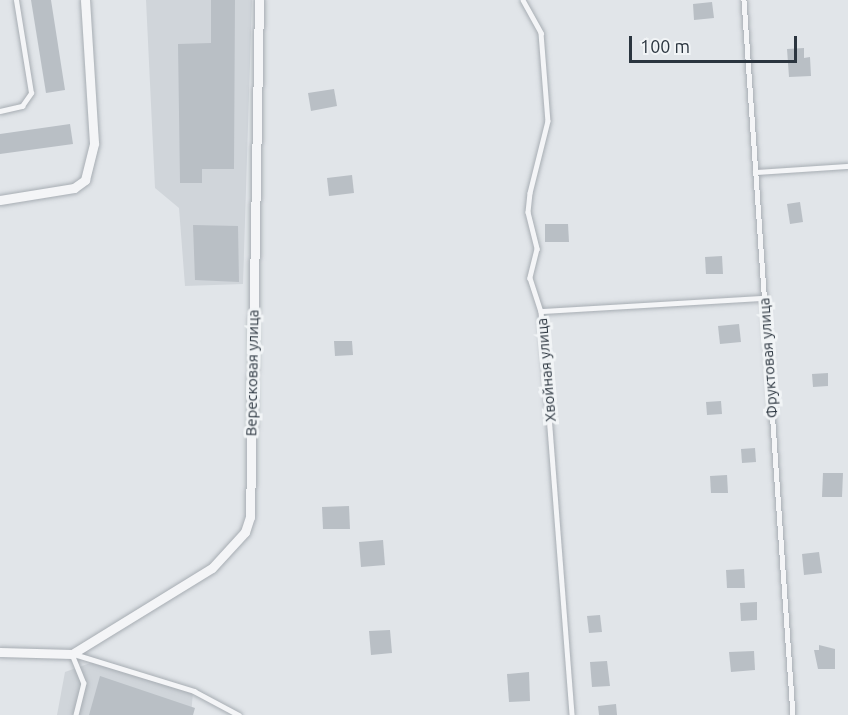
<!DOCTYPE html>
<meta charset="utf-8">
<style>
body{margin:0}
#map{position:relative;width:848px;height:715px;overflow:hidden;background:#e1e5e9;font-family:Ubuntu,sans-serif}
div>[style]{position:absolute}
.built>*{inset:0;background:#d0d5da}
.building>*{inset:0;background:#b9bfc5}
.roads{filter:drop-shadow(0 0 2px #a7adb3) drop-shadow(0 0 2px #a7adb3)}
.service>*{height:4.5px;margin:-2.25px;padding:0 2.25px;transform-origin:2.25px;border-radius:2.25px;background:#f4f5f7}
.minor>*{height:9px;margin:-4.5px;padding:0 4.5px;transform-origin:4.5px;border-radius:4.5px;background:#f4f5f7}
span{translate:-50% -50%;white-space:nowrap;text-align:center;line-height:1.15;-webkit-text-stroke:6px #f1f4f6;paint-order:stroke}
.street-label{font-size:15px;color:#2b353f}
.scale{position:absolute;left:629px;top:36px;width:168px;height:27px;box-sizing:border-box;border:3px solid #2b353f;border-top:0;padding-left:8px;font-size:18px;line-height:21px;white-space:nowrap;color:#2b353f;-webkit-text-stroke:4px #f1f4f6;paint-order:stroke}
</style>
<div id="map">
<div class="built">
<div style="clip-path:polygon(146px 0,252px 0,243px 284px,185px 286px,179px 208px,155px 188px)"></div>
<div style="clip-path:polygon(96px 661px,193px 692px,191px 715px,57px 715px,65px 672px)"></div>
</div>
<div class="building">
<div style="clip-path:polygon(31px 0,51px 0,65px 90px,46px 93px)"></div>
<div style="clip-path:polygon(211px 0,235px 0,234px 169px,202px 169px,202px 183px,180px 183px,178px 44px,211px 43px)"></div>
<div style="clip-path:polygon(712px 2px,714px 18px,694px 20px,693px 4px)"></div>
<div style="clip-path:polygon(804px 48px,804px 58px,810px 57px,811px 76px,789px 77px,787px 49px)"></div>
<div style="clip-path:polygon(334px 89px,337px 106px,311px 111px,308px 93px)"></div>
<div style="clip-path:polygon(70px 124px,73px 144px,0 154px,0 134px)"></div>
<div style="clip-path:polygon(352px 175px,354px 193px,329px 196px,327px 178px)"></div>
<div style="clip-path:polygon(800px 202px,803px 222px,790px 224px,787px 204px)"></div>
<div style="clip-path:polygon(545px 224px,568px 224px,569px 242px,545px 242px)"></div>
<div style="clip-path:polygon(193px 225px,238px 226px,239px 282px,195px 280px)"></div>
<div style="clip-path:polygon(722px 256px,723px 274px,706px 274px,705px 257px)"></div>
<div style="clip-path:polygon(739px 324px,741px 342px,720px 344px,718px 326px)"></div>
<div style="clip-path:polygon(334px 341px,352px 341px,353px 355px,335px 356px)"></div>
<div style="clip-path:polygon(828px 373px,828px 386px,813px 387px,812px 374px)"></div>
<div style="clip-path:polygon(721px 401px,722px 414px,707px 415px,706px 402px)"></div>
<div style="clip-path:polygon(755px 448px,756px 462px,742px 463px,741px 449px)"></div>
<div style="clip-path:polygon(823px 473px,843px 473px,842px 497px,822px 497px)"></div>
<div style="clip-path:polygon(727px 475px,728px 493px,711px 493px,710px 476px)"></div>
<div style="clip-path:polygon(349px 506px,350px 529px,323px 529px,322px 507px)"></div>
<div style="clip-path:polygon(383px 540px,385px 565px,361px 567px,359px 542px)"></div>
<div style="clip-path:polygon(819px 552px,822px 573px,804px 575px,802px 554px)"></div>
<div style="clip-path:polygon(744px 569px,745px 588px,727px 588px,726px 570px)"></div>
<div style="clip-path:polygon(757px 602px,757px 620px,741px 621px,740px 603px)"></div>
<div style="clip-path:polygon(600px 615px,602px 632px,589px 633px,587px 616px)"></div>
<div style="clip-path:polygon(390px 630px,392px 653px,371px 655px,369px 631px)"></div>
<div style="clip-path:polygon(819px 645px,835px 649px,835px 669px,818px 669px,814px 650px,819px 650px)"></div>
<div style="clip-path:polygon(754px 651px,755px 670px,731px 672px,729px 652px)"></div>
<div style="clip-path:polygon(607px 661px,610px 686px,592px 687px,590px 662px)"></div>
<div style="clip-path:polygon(529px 672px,530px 701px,509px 702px,507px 674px)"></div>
<div style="clip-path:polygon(100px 676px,195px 708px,193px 715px,89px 715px)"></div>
<div style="clip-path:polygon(616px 704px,617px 715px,599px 715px,598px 706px)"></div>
</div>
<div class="roads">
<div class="service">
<div style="left:523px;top:0;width:38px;rotate:61deg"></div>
<div style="left:541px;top:33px;width:88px;rotate:85.5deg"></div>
<div style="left:548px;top:121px;width:74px;rotate:104deg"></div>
<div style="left:530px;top:193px;width:19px;rotate:96deg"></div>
<div style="left:528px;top:212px;width:38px;rotate:76deg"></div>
<div style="left:537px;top:249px;width:30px;rotate:104deg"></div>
<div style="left:530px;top:278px;width:35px;rotate:72deg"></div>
<div style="left:541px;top:311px;width:405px;rotate:85.6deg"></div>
<div style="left:744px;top:0;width:717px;rotate:86.08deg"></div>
<div style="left:0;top:111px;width:23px;rotate:-13deg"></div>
<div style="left:22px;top:106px;width:16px;rotate:-55deg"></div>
<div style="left:31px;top:93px;width:94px;rotate:-99.2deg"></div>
<div style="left:755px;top:172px;width:93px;rotate:-3.7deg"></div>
<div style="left:541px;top:311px;width:222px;rotate:-3.4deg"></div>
<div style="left:72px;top:654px;width:31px;rotate:68deg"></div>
<div style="left:84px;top:683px;width:33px;rotate:104deg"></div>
<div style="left:74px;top:654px;width:126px;rotate:17.1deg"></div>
<div style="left:194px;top:691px;width:51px;rotate:28.1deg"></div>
</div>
<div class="minor">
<div style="left:0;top:200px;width:75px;rotate:-9.2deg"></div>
<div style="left:74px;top:188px;width:14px;rotate:-36deg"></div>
<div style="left:85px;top:180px;width:38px;rotate:-76deg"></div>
<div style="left:94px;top:143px;width:143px;rotate:-93.6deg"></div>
<div style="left:0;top:652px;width:72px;rotate:1.6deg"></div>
<div style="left:72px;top:654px;width:164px;rotate:-31.6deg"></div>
<div style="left:212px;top:568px;width:49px;rotate:-47.5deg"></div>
<div style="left:245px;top:532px;width:16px;rotate:-72deg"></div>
<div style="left:250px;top:517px;width:517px;rotate:-89deg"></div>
</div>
</div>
<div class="street-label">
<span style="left:768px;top:358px;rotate:-94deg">Фруктовая улица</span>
<span style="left:546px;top:370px;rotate:-95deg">Хвойная улица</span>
<span style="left:252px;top:373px;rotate:-89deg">Вересковая улица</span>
</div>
<div class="scale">100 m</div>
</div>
